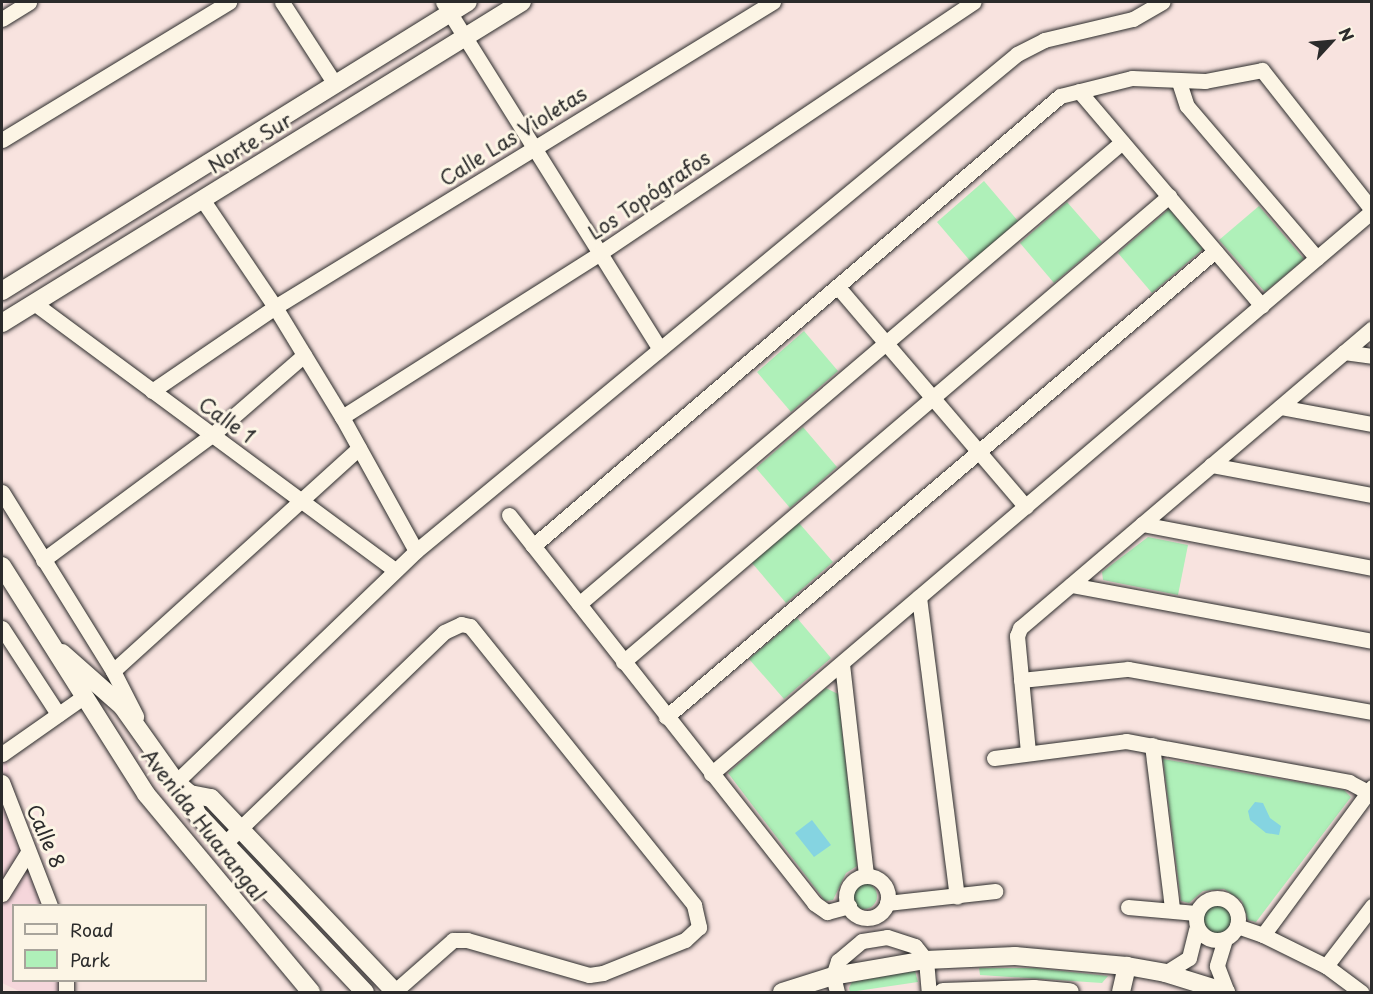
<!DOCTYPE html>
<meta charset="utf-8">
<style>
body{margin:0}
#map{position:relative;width:1373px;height:994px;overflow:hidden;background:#f8e3df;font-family:"Playpen Sans",sans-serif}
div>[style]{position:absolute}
.built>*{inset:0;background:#f5d6db}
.green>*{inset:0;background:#aff0b9}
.round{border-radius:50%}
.water>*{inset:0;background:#85d4e1}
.roads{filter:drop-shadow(0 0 2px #2b2b2b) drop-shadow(0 0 2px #2b2b2b)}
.minor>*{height:15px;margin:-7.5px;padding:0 7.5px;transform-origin:7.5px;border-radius:7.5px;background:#fcf5e5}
.minor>.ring{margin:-7.5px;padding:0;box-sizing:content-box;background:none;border:15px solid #fcf5e5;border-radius:50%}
.tertiary>*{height:18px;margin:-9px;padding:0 9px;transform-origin:9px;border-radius:9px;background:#fcf5e5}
span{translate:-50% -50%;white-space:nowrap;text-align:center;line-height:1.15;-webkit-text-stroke:6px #fcf5e5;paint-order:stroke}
.street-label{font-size:20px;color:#2b2b2b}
.frame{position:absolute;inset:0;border:3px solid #2b2b2b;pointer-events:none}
.legend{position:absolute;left:12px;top:904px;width:195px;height:78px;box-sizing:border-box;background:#fcf5e5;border:2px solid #a8a49b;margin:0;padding:8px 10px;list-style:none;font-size:18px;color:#2b2b2b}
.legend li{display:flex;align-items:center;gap:12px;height:30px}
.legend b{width:30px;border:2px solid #a8a49b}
.north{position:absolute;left:1301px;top:12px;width:60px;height:60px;-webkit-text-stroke:4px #fcf5e5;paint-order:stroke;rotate:64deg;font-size:16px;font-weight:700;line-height:24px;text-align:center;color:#2b2b2b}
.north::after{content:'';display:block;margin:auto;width:21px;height:27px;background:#2b2b2b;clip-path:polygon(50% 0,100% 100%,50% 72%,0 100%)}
</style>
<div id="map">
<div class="built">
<div style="clip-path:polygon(2px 746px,47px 905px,14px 906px,14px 980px,68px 981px,72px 992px,21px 992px,2px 983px)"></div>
</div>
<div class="green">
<div style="clip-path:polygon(984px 181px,1018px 221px,971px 262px,937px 222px)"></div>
<div style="clip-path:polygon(1067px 202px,1102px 242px,1054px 283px,1020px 243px)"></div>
<div style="clip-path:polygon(1259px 206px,1304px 259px,1265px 292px,1219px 240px)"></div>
<div style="clip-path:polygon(1169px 209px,1203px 249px,1152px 293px,1118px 253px)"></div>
<div style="clip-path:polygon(804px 331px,838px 371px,791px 412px,757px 372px)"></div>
<div style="clip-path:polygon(803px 427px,837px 467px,790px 508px,756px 468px)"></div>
<div style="clip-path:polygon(799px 523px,833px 562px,786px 603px,752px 563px)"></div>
<div style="clip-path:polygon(1148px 537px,1188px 545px,1178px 595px,1103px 580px,1102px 572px)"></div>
<div style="clip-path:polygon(797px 618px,831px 658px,784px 699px,749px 659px)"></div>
<div style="clip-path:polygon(826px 688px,838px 694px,857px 866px,846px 873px,833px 900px,825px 901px,728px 773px)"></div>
<div style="clip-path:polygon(1163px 759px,1344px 790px,1351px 797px,1256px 922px,1248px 920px,1242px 901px,1224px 889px,1203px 891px,1189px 903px,1181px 901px)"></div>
<div class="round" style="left:851px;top:883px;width:26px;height:26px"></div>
<div class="round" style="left:1201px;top:904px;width:30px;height:30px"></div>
<div style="clip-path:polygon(979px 968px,1035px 968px,1108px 976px,1102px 983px,980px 975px)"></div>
<div style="clip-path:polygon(915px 971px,918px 982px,850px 992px,849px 988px,852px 982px)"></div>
</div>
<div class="water">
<div style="clip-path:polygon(1255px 802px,1263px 803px,1270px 818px,1281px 826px,1279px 835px,1266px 833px,1250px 820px,1248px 811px)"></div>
<div style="clip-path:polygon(812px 820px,831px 845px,814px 857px,795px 833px)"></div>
</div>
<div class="roads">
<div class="minor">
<div style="left:282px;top:2px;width:98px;rotate:57.1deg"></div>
<div style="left:443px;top:2px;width:409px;rotate:58deg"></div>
<div style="left:2px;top:19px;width:32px;rotate:-32deg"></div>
<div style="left:1179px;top:82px;width:25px;rotate:72deg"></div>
<div style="left:1187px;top:106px;width:200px;rotate:49.5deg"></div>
<div style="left:1079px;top:91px;width:282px;rotate:49.6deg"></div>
<div style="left:2px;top:140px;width:266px;rotate:-31.3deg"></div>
<div style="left:202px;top:199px;width:130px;rotate:55.9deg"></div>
<div style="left:275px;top:307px;width:129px;rotate:58.7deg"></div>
<div style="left:342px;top:417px;width:153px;rotate:61.1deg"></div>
<div style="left:838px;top:287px;width:289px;rotate:49.5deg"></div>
<div style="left:34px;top:303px;width:449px;rotate:36.5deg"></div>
<div style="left:1344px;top:352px;width:28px;rotate:8deg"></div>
<div style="left:152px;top:391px;width:149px;rotate:-34.3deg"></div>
<div style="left:275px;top:307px;width:584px;rotate:-31.49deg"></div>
<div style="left:1280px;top:407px;width:94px;rotate:10.5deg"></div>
<div style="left:342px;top:417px;width:306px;rotate:-32.4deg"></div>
<div style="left:600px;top:253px;width:450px;rotate:-33.9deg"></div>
<div style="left:1211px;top:465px;width:164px;rotate:10.6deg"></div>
<div style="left:2px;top:492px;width:211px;rotate:58.2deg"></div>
<div style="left:113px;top:671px;width:51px;rotate:62.9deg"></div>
<div style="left:509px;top:515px;width:494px;rotate:51.8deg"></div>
<div style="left:814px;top:903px;width:16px;rotate:35deg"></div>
<div style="left:827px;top:912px;width:23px;rotate:-15deg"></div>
<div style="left:1142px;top:524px;width:234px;rotate:10.8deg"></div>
<div style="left:533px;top:546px;width:693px;rotate:-40.49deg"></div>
<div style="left:1060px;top:96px;width:74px;rotate:-14deg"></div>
<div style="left:1132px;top:78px;width:73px;rotate:2.4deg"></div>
<div style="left:1205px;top:81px;width:58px;rotate:-10.9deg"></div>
<div style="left:1262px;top:70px;width:178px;rotate:51.8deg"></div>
<div style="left:43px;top:560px;width:210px;rotate:-36.5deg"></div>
<div style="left:212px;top:435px;width:122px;rotate:-41deg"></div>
<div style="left:1071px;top:585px;width:306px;rotate:10.5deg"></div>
<div style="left:919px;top:597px;width:302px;rotate:82.8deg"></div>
<div style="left:579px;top:604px;width:713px;rotate:-40.39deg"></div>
<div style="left:2px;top:628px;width:103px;rotate:56.9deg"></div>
<div style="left:623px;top:662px;width:718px;rotate:-40.48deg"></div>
<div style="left:842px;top:664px;width:213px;rotate:83.5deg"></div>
<div style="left:113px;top:671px;width:332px;rotate:-42.2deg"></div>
<div style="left:1021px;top:680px;width:108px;rotate:-5.9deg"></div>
<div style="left:1128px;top:669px;width:248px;rotate:10deg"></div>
<div style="left:666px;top:717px;width:720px;rotate:-40.33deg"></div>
<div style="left:1152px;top:745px;width:165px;rotate:83deg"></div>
<div style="left:1028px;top:752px;width:117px;rotate:-95.4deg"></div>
<div style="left:1017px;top:636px;width:9px;rotate:-69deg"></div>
<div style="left:1020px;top:628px;width:462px;rotate:-40.4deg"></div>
<div style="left:2px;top:754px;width:99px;rotate:-35.1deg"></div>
<div style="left:994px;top:758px;width:133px;rotate:-7.3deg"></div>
<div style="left:1126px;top:741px;width:227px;rotate:10.4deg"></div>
<div style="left:1349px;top:782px;width:21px;rotate:28deg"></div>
<div style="left:711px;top:774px;width:868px;rotate:-40.42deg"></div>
<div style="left:2px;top:782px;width:133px;rotate:68.8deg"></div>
<div style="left:176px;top:782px;width:333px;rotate:-43.9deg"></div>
<div style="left:416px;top:551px;width:780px;rotate:-39.59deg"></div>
<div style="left:1017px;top:54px;width:30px;rotate:-27deg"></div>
<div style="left:1044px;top:40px;width:91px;rotate:-13.3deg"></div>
<div style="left:1133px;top:19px;width:34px;rotate:-30deg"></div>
<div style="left:225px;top:843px;width:304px;rotate:-43.9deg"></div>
<div style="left:444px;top:632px;width:19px;rotate:-25deg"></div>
<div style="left:461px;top:624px;width:9px;rotate:13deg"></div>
<div style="left:470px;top:626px;width:358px;rotate:51.2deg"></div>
<div style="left:694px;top:905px;width:23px;rotate:77deg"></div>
<div style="left:699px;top:927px;width:19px;rotate:137deg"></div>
<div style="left:685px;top:940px;width:88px;rotate:158.1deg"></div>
<div style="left:603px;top:973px;width:14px;rotate:172deg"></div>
<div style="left:589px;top:975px;width:127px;rotate:-164deg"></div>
<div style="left:467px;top:940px;width:14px;rotate:180deg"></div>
<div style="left:453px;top:940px;width:79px;rotate:138.6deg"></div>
<div class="ring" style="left:846px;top:876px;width:27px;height:27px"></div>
<div style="left:2px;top:894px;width:49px;rotate:-58.2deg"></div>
<div class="ring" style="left:1196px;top:898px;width:27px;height:27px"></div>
<div style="left:887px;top:903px;width:109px;rotate:-6.3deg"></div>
<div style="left:1128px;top:907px;width:68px;rotate:5deg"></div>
<div style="left:1237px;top:926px;width:28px;rotate:19deg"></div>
<div style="left:1263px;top:935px;width:70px;rotate:26.2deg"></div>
<div style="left:1326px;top:966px;width:44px;rotate:36.6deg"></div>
<div style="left:1263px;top:935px;width:184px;rotate:-53.6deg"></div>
<div style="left:1225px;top:939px;width:28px;rotate:107deg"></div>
<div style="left:1217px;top:966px;width:28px;rotate:69deg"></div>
<div style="left:1326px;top:966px;width:76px;rotate:-52.5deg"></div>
<div style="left:1165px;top:973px;width:28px;rotate:-32deg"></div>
<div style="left:1189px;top:958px;width:29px;rotate:-76deg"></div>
<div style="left:66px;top:980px;width:12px;rotate:90deg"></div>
<div style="left:837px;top:992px;width:16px;rotate:-104deg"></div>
<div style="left:833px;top:976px;width:16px;rotate:-72deg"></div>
<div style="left:838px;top:961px;width:31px;rotate:-40deg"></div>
<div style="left:862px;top:941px;width:25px;rotate:-9deg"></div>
<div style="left:887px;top:937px;width:29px;rotate:18deg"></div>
<div style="left:915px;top:946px;width:18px;rotate:52deg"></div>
<div style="left:926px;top:960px;width:32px;rotate:85deg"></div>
</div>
<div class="tertiary">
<div style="left:2px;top:291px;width:548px;rotate:-31.81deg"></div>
<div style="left:2px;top:323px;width:611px;rotate:-31.69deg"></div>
<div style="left:2px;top:566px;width:270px;rotate:57.7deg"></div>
<div style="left:146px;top:794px;width:258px;rotate:50.2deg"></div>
<div style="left:62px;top:653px;width:80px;rotate:41.5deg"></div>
<div style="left:122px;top:706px;width:93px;rotate:54.6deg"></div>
<div style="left:176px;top:782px;width:18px;rotate:41deg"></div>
<div style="left:190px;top:794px;width:21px;rotate:71deg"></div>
<div style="left:197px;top:814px;width:245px;rotate:46.7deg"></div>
<div style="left:190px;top:794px;width:21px;rotate:11deg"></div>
<div style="left:211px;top:798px;width:267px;rotate:46.5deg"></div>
<div style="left:782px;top:992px;width:53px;rotate:-17.4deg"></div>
<div style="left:833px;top:976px;width:94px;rotate:-9.8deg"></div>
<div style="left:926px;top:960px;width:89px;rotate:-2.6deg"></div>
<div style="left:1015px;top:956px;width:112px;rotate:5.1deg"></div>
<div style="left:1127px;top:966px;width:39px;rotate:10deg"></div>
<div style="left:1165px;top:973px;width:64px;rotate:17.3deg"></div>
<div style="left:943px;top:992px;width:91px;rotate:-1.9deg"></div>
<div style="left:1034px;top:989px;width:36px;rotate:5deg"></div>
<div style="left:1121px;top:992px;width:27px;rotate:-77deg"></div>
</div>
</div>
<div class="street-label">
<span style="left:513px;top:136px;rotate:-32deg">Calle Las Violetas</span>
<span style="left:250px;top:143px;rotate:-32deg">Norte Sur</span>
<span style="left:649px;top:195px;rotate:-34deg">Los Topógrafos</span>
<span style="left:227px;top:420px;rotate:36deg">Calle 1</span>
<span style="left:204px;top:825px;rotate:52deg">Avenida Huarangal</span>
<span style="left:46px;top:836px;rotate:67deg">Calle 8</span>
</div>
<div class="frame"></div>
<ul class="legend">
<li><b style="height:8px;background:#fcf5e5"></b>Road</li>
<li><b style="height:16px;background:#aff0b9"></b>Park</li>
</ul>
<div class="north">N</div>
</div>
